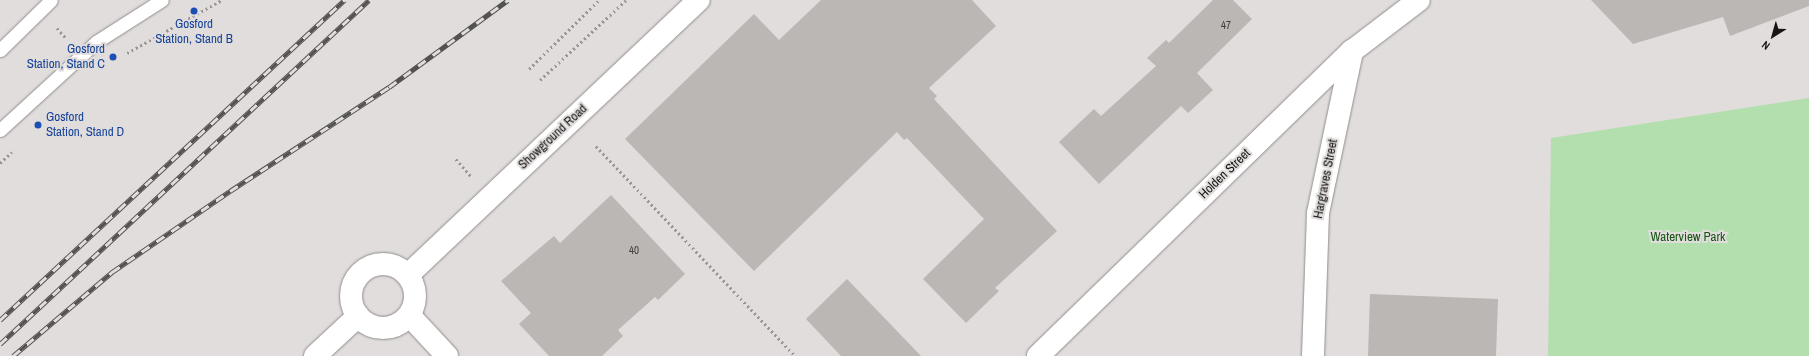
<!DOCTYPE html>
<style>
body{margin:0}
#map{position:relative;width:1809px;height:356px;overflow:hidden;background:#e1dddc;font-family:"Archivo Narrow",sans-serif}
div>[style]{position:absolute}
.green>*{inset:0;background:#b3dfaf}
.building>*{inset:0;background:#bbb7b5}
.path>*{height:2.5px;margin-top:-1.25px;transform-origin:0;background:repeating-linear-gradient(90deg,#989594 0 2px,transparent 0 5px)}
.roads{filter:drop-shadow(0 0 1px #918d8c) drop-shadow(0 0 1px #918d8c)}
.service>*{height:13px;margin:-6.5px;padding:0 6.5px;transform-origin:6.5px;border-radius:6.5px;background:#fff}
.minor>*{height:22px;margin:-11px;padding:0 11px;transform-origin:11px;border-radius:11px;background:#fff}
.tertiary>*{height:22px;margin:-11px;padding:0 11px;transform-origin:11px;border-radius:11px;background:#fff}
.tertiary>.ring{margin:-11px;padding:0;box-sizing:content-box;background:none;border:22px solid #fff;border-radius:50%}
.rail>*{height:4.5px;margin-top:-2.25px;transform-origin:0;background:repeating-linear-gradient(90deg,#e1dddc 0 9px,#545251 0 18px);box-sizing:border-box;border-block:1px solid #545251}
.dots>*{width:11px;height:11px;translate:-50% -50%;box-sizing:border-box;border:2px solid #e1dddc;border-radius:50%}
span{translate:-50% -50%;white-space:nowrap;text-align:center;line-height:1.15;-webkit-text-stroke:4px #e1dddc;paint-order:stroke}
.number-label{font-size:11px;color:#403e3d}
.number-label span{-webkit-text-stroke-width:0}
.transit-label{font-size:13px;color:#164399}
.right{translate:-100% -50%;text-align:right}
.left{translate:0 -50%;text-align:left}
.street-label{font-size:13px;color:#171615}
.park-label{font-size:13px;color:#155413}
.north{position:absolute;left:1753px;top:16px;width:40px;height:40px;-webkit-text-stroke:3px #e1dddc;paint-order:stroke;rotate:217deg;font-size:11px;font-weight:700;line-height:16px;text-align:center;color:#171615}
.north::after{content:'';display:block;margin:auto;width:14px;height:18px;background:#171615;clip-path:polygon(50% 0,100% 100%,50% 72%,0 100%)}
</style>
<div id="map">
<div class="green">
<div style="clip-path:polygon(1809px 98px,1809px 356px,1548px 356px,1551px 138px)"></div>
</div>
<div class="building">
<div style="clip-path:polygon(821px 0,972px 0,996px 26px,929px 88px,937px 96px,934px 99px,1057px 231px,995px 288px,999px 291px,966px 323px,923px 279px,984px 219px,907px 138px,904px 140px,897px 132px,754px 271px,625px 139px,754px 14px,779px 40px)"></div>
<div style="clip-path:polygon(1213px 0,1233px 0,1252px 19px,1197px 73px,1213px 90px,1188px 113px,1181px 106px,1099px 184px,1059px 142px,1094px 109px,1101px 116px,1156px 66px,1147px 58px,1166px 40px,1169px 43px)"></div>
<div style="clip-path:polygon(1591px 0,1809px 0,1809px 6px,1730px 36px,1723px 17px,1633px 44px)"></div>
<div style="clip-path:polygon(611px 195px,685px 274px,658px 300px,655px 297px,618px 330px,623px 336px,602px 356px,549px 356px,519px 324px,531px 313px,501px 281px,554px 236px,560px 243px)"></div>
<div style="clip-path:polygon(847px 279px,921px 356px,841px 356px,806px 319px)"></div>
<div style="clip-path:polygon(1370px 294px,1498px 299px,1496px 356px,1368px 356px)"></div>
</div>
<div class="path">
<div style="left:57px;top:28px;width:13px;rotate:48deg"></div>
<div style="left:127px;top:53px;width:109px;rotate:-29.2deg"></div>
<div style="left:529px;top:69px;width:98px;rotate:-44.6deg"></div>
<div style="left:540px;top:80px;width:117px;rotate:-42.9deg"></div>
<div style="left:596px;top:146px;width:289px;rotate:46.5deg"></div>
<div style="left:456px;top:159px;width:23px;rotate:49deg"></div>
<div style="left:0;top:163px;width:16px;rotate:-43deg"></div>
</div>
<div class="roads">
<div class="service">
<div style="left:0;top:50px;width:71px;rotate:-44.4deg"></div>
<div style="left:0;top:130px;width:130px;rotate:-42.5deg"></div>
<div style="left:96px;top:42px;width:78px;rotate:-32.5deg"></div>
</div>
<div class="minor">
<div style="left:409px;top:315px;width:56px;rotate:47.2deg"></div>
<div style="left:1038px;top:356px;width:438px;rotate:-44.2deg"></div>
<div style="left:1352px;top:51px;width:84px;rotate:-37.3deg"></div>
<div style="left:1313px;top:356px;width:143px;rotate:-88deg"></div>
<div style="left:1318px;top:213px;width:166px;rotate:-78.1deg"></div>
</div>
<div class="tertiary">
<div class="ring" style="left:351px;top:264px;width:42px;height:42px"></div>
<div style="left:408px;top:275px;width:400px;rotate:-43.4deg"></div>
<div style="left:315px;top:356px;width:59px;rotate:-42.9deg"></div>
</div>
</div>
<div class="rail">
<div style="left:0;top:320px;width:470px;rotate:-42.9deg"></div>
<div style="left:0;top:344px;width:504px;rotate:-42.99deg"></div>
<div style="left:13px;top:356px;width:130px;rotate:-40.3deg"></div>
<div style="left:112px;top:272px;width:143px;rotate:-34.5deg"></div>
<div style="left:230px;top:191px;width:190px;rotate:-33.2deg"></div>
<div style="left:389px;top:87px;width:147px;rotate:-36.2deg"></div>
</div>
<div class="dots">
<div style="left:194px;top:11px;background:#1a4fb4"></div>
<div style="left:113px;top:57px;background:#1a4fb4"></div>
<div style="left:38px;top:125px;background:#1a4fb4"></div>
</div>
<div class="number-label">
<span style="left:1226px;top:25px">47</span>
<span style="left:634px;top:250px">40</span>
</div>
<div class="transit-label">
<span style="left:194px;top:32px">Gosford<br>Station, Stand B</span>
<span class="right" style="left:105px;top:57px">Gosford<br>Station, Stand C</span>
<span class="left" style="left:46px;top:125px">Gosford<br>Station, Stand D</span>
</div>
<div class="street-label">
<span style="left:553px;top:137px;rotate:-43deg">Showground Road</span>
<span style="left:1225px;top:174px;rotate:-44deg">Holden Street</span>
<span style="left:1326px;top:179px;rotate:-79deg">Hargraves Street</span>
</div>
<div class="park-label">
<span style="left:1688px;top:237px">Waterview Park</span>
</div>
<div class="north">N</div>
</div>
